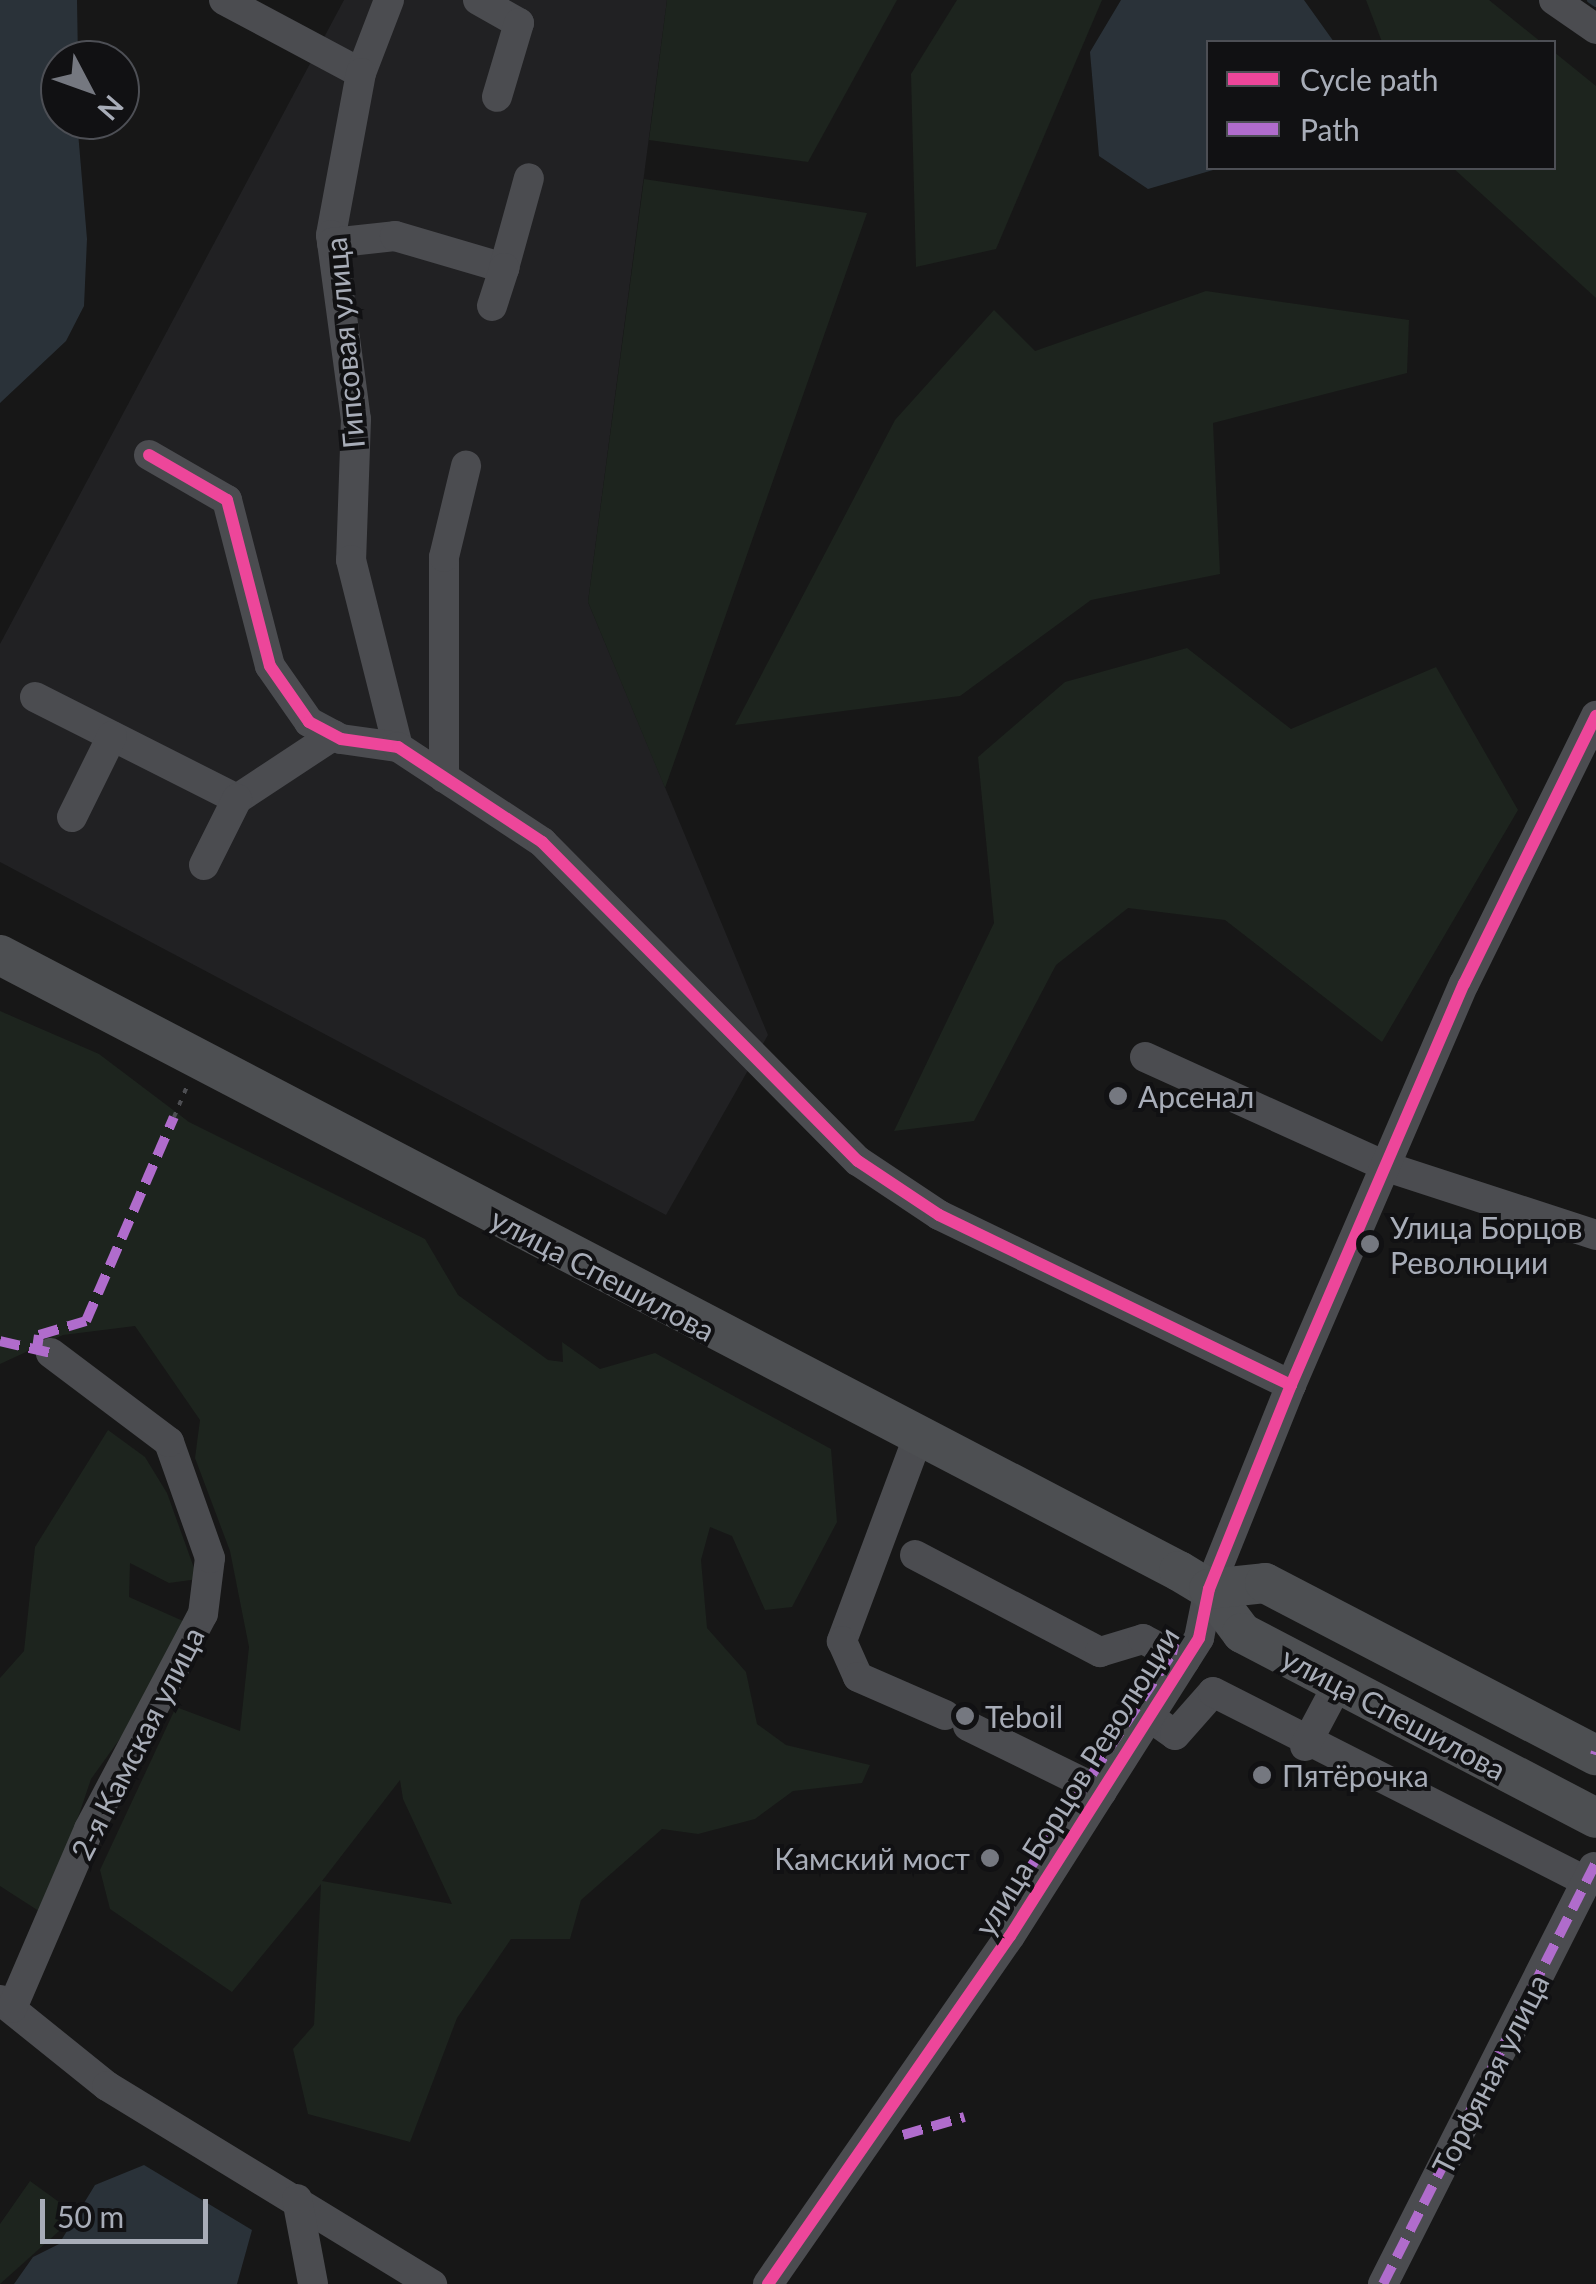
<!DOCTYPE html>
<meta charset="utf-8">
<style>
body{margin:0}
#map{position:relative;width:1596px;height:2284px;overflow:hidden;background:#171717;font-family:Lato,sans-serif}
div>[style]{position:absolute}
.built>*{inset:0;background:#212123}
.green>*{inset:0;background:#1d241e}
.water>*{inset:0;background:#2a3239}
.stream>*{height:6px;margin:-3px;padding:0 3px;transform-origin:3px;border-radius:3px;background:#2a3239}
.path>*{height:4px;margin-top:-2px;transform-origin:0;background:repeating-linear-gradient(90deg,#4d4e52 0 5px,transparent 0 13px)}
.minor>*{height:30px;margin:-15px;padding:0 15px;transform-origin:15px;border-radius:15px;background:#4b4c50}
.major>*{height:40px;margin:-20px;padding:0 20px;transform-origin:20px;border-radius:20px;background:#4d4f52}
.quiet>*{height:10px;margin-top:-5px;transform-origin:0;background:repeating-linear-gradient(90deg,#b06ccc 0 20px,transparent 0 30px)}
.cycleway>*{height:12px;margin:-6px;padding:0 6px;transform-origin:6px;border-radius:6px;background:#ed469a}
.dots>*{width:28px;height:28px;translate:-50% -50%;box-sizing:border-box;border:5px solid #111113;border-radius:50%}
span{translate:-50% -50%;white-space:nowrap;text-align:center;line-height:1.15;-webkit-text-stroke:8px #111113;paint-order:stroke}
.street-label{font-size:30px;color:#a8adb8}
.poi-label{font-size:30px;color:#a8adb8}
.left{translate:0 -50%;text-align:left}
.right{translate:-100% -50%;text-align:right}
.legend{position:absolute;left:1206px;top:40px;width:350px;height:130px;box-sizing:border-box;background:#111113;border:2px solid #4d4f55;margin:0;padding:12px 18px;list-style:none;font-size:30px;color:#a8adb8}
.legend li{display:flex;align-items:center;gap:20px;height:50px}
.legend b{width:50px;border:2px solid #4d4f55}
.north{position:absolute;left:40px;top:40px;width:100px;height:100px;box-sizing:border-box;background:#111113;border:2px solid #4d4f55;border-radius:50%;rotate:131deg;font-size:28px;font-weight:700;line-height:40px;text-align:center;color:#a8adb8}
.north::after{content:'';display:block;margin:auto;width:35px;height:45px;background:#757880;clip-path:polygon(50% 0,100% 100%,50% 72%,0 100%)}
.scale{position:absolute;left:40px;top:2199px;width:168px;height:45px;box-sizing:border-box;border:5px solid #a8adb8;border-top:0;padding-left:12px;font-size:30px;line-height:35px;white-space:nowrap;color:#a8adb8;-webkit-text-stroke:8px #111113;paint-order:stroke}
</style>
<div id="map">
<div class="built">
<div style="clip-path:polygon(344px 0,667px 0,588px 602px,768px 1035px,666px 1215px,0 862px,0 644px)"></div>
</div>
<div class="green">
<div style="clip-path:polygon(667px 0,897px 0,808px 162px,649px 140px)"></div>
<div style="clip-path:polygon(957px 0,1102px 0,996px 249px,916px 267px,911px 74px)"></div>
<div style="clip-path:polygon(1366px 0,1489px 0,1541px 42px,1382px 42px)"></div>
<div style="clip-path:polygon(1554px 52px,1596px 86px,1596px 298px,1453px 168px,1554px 168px)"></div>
<div style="clip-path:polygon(644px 179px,867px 213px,665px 788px,588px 602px)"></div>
<div style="clip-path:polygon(1206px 291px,1409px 320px,1407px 373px,1213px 423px,1220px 574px,1091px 600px,960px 696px,735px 725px,895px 420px,994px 310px,1035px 351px)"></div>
<div style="clip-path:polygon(1187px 648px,1291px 729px,1436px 667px,1518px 810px,1382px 1042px,1225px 920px,1128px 908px,1056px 965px,974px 1121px,894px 1131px,994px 923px,978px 757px,1065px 682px)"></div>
<div style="clip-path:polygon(evenodd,0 1011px,99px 1054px,189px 1122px,425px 1239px,458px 1295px,548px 1360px,563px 1362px,562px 1342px,600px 1369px,655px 1353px,831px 1449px,837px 1522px,792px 1607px,765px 1610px,732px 1536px,710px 1527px,701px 1560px,707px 1628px,746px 1672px,757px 1724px,786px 1745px,870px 1765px,862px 1783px,793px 1791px,755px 1819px,698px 1834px,662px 1829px,581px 1900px,570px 1939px,511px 1939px,457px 2018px,410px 2142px,308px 2114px,293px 2049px,314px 2025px,321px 1884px,232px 1992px,110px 1909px,100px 1870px,176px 1707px,240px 1731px,249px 1647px,230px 1551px,195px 1458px,200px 1420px,135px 1326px,63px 1335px,0 1364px,0 1011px,400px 1780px,403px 1799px,452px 1904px,322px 1881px,400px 1780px)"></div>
<div style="clip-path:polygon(108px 1430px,145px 1457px,167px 1493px,198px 1579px,169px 1583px,130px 1563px,129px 1597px,183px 1621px,152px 1694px,91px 1779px,45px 1915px,0 1886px,0 1678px,24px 1651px,35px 1547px)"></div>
<div style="clip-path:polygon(30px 2181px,77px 2215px,0 2284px,0 2224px)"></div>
</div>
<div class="water">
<div style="clip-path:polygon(0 0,77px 0,78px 60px,60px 60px,60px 120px,77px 120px,87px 239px,84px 306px,66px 341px,0 403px)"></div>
<div style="clip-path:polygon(1121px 0,1304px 0,1334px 42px,1208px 42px,1208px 168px,1220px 168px,1148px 189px,1099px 156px,1090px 52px)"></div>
<div style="clip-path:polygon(144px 2165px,252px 2230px,237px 2284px,14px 2284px,33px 2257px,59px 2244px,95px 2185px)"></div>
</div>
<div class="stream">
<div style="left:1590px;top:0;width:7px;rotate:34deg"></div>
</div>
<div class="path">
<div style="left:174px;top:1117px;width:33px;rotate:-67deg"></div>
</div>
<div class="minor">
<div style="left:224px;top:0;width:155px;rotate:28.1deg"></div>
<div style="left:389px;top:0;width:78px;rotate:111deg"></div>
<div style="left:361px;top:73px;width:165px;rotate:100.5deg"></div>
<div style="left:331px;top:235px;width:186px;rotate:82.3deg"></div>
<div style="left:356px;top:419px;width:141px;rotate:92deg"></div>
<div style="left:351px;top:560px;width:193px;rotate:75.9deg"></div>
<div style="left:478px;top:0;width:47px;rotate:29.3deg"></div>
<div style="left:519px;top:23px;width:77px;rotate:106.6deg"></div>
<div style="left:1554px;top:0;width:51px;rotate:34.6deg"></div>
<div style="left:332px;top:243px;width:63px;rotate:-6.3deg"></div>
<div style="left:395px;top:236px;width:114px;rotate:16.4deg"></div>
<div style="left:504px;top:268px;width:93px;rotate:-74.5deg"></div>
<div style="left:492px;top:306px;width:40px;rotate:-72deg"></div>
<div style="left:149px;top:455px;width:90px;rotate:30deg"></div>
<div style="left:227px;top:500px;width:171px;rotate:75.5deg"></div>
<div style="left:270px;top:666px;width:68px;rotate:55.1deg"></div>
<div style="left:309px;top:722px;width:36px;rotate:28deg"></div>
<div style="left:341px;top:739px;width:58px;rotate:8deg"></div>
<div style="left:398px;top:747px;width:173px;rotate:33.4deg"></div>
<div style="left:542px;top:842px;width:449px;rotate:45.3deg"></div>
<div style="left:858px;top:1161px;width:97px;rotate:33.7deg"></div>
<div style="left:939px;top:1215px;width:391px;rotate:25.8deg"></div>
<div style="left:35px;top:697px;width:226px;rotate:26.8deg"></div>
<div style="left:237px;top:799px;width:116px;rotate:-33.4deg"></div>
<div style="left:444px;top:778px;width:221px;rotate:-90deg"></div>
<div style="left:444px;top:557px;width:94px;rotate:-76.4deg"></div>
<div style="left:72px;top:817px;width:90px;rotate:-63.7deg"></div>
<div style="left:204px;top:865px;width:74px;rotate:-63.4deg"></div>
<div style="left:1145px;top:1057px;width:266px;rotate:24.4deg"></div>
<div style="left:1387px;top:1167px;width:220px;rotate:18deg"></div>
<div style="left:917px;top:1440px;width:215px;rotate:110.5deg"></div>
<div style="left:842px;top:1641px;width:39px;rotate:66deg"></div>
<div style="left:858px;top:1677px;width:95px;rotate:23.6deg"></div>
<div style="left:915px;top:1555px;width:209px;rotate:27.7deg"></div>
<div style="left:1100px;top:1652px;width:45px;rotate:-16.8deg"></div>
<div style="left:1143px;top:1639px;width:47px;rotate:27.6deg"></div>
<div style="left:1151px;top:1718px;width:29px;rotate:35deg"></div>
<div style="left:1175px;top:1735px;width:57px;rotate:-48.5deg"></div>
<div style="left:1213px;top:1692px;width:419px;rotate:26.9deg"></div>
<div style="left:968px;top:1726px;width:149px;rotate:26.2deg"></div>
<div style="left:1305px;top:1746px;width:70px;rotate:-62deg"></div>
<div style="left:0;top:2000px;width:137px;rotate:38.8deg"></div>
<div style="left:107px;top:2086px;width:381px;rotate:31.4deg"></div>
<div style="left:12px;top:2008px;width:195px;rotate:-66.7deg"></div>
<div style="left:89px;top:1829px;width:243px;rotate:-62.1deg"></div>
<div style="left:203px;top:1614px;width:56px;rotate:-82.9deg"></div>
<div style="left:210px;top:1558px;width:123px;rotate:-109.5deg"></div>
<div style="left:169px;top:1442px;width:148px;rotate:-143deg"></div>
<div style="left:297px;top:2199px;width:86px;rotate:79.3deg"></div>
<div style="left:768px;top:2284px;width:424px;rotate:-55.2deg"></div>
<div style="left:1010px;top:1936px;width:353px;rotate:-57.6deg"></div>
<div style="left:1199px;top:1638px;width:50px;rotate:-78.5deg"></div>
<div style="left:1209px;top:1589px;width:220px;rotate:-68.1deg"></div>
<div style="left:1291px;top:1385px;width:437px;rotate:-66.7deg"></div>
<div style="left:1464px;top:984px;width:299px;rotate:-63.8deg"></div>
<div style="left:1383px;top:2284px;width:467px;rotate:-63.2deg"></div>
</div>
<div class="major">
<div style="left:0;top:955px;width:1330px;rotate:27.59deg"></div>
<div style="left:1179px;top:1571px;width:35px;rotate:31deg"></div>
<div style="left:1209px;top:1589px;width:55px;rotate:53.1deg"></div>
<div style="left:1242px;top:1633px;width:399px;rotate:27.6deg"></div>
<div style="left:1209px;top:1589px;width:56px;rotate:-6.1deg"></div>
<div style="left:1265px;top:1583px;width:373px;rotate:27.5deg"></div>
</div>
<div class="quiet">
<div style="left:0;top:1341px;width:52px;rotate:13.2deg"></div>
<div style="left:37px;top:1349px;width:14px;rotate:-82deg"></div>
<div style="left:39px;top:1335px;width:49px;rotate:-16.6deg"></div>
<div style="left:86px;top:1321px;width:222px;rotate:-66.7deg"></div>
<div style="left:1595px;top:1755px;width:3px;rotate:-72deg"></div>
<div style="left:993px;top:1924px;width:324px;rotate:-56.5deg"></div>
<div style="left:1172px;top:1654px;width:29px;rotate:-78deg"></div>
<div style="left:903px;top:2135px;width:64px;rotate:-16.4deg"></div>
<div style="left:1383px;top:2284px;width:472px;rotate:-63.2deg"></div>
</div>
<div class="cycleway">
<div style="left:149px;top:455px;width:90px;rotate:30deg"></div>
<div style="left:227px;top:500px;width:171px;rotate:75.5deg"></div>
<div style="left:270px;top:666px;width:68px;rotate:55.1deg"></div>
<div style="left:309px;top:722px;width:36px;rotate:28deg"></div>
<div style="left:341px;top:739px;width:58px;rotate:8deg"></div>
<div style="left:398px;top:747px;width:173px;rotate:33.4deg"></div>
<div style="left:542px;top:842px;width:449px;rotate:45.3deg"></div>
<div style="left:858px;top:1161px;width:97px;rotate:33.7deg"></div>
<div style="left:939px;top:1215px;width:391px;rotate:25.8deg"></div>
<div style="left:768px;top:2284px;width:424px;rotate:-55.2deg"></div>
<div style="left:1010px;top:1936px;width:353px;rotate:-57.6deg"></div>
<div style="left:1199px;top:1638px;width:50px;rotate:-78.5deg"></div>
<div style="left:1209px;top:1589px;width:220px;rotate:-68.1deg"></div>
<div style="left:1291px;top:1385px;width:437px;rotate:-66.7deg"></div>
<div style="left:1464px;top:984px;width:299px;rotate:-63.8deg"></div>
</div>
<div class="dots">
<div style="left:1118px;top:1096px;background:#757880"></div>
<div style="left:1370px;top:1244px;background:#757880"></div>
<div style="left:965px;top:1716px;background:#757880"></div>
<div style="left:1262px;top:1775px;background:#757880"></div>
<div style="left:990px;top:1858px;background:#757880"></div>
</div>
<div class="street-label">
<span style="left:344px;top:343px;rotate:-95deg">Гипсовая улица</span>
<span style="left:603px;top:1274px;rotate:28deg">улица Спешилова</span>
<span style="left:1394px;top:1713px;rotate:28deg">улица Спешилова</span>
<span style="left:137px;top:1743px;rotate:-63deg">2-я Камская улица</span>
<span style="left:1076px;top:1781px;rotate:-58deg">улица Борцов Революции</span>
<span style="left:1490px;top:2074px;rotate:-63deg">Торфяная улица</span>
</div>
<div class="poi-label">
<span class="left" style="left:1138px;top:1096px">Арсенал</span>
<span class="left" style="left:1390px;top:1244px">Улица Борцов<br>Революции</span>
<span class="left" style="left:985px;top:1716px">Teboil</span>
<span class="left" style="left:1282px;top:1775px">Пятёрочка</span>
<span class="right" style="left:970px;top:1858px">Камский мост</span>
</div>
<ul class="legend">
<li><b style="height:12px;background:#ed469a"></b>Cycle path</li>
<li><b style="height:12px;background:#b06ccc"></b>Path</li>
</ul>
<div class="north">N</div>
<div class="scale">50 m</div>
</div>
